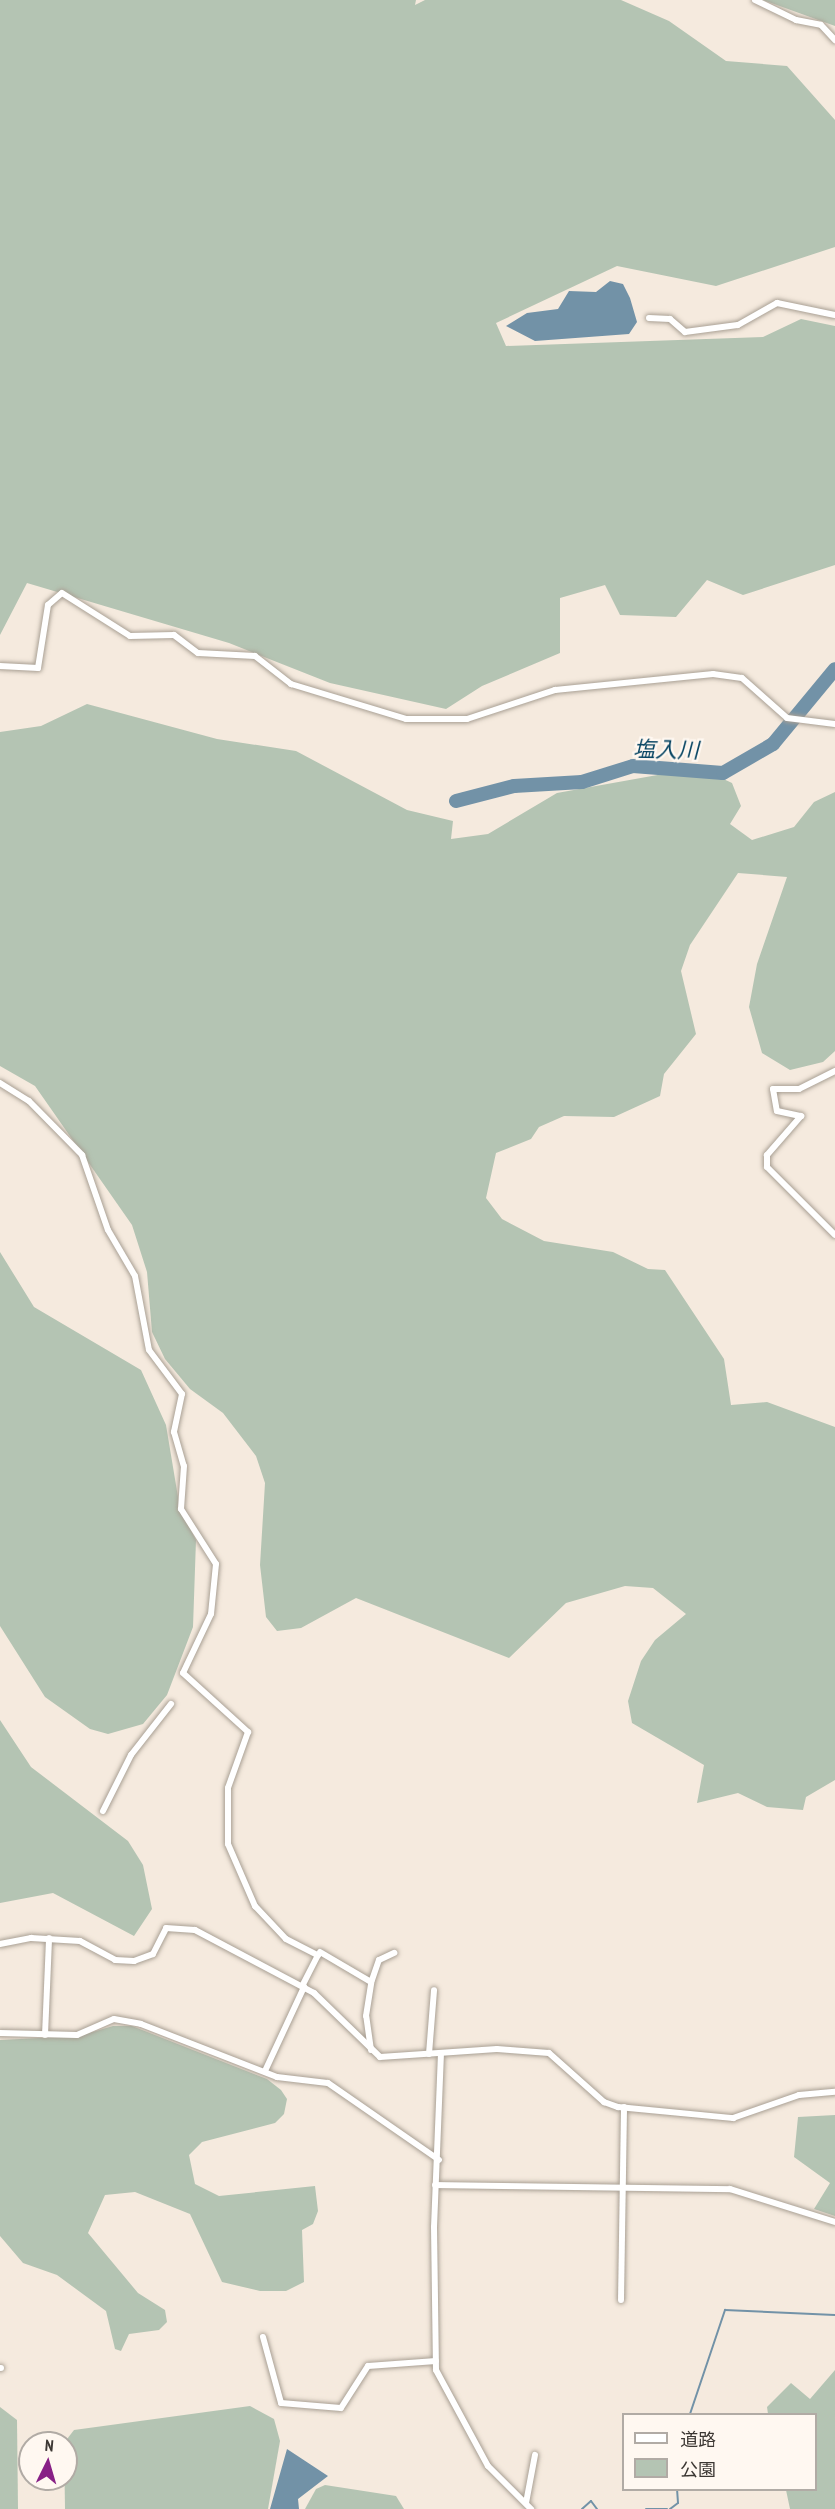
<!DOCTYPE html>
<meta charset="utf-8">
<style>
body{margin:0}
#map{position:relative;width:835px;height:2509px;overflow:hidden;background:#f5eade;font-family:"PT Sans Narrow","Noto Sans JP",sans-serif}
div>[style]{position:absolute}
.green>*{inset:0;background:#b4c4b3}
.water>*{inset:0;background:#7292a7}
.stream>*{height:2px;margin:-1px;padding:0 1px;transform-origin:1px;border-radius:1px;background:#7292a7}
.river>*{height:14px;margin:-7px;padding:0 7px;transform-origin:7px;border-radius:7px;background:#7292a7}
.roads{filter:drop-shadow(0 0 2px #a9a094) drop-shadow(0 0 2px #a9a094)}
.minor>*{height:6px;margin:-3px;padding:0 3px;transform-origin:3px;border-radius:3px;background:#fff}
span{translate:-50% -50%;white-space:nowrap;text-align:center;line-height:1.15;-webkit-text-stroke:4.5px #fff8f1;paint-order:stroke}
.water-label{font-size:22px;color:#064462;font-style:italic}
.legend{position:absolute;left:622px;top:2413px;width:195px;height:78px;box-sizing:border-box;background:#fff8f1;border:2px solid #b1aba5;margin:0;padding:8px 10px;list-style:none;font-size:18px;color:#3c3733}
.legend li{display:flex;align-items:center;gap:12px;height:30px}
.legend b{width:30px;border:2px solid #b1aba5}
.north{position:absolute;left:18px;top:2431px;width:60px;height:60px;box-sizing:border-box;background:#fff8f1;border:2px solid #b1aba5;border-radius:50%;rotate:5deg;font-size:16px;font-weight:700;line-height:24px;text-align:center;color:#3c3733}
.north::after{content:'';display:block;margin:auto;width:21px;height:27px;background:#882086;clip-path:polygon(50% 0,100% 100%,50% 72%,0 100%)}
</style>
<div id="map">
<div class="green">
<div style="clip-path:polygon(0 0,416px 0,415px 5px,425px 0,621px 0,669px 21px,726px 61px,787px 66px,835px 120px,835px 247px,716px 286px,617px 266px,496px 323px,506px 346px,763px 337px,801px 319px,835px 326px,835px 565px,743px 595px,707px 580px,676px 617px,620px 615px,605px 585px,560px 598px,560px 653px,482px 686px,446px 709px,330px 683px,229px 643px,27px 583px,0 635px)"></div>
<div style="clip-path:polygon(763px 0,835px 0,835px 26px)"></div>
<div style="clip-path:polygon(87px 704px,217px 739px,296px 751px,407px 810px,453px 821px,451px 839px,488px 834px,557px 793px,663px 774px,717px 776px,732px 783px,741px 806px,730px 824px,752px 840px,794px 827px,814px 802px,835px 792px,835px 1051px,823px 1062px,790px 1070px,762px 1053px,749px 1007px,757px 964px,787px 877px,738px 873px,690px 945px,681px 971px,696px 1034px,664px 1074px,660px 1096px,614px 1117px,564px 1116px,539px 1127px,531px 1139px,496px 1153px,486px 1198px,502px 1219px,544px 1241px,613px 1252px,648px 1269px,665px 1270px,724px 1359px,731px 1405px,767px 1402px,835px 1427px,835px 1780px,806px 1797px,803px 1810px,767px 1807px,738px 1793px,697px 1803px,704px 1765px,632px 1723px,628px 1701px,641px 1661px,655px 1640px,686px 1614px,653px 1588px,625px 1586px,566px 1603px,509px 1658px,356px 1598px,301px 1628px,277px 1631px,266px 1617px,260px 1565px,265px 1483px,256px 1456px,223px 1413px,190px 1389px,165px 1359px,152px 1332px,147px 1272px,132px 1225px,35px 1086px,0 1066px,0 732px,41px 726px)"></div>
<div style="clip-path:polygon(0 1252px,34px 1307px,141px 1370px,166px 1425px,180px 1509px,196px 1540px,193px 1627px,167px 1695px,143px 1724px,108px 1734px,90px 1729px,45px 1697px,0 1626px)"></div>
<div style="clip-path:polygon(0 1720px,31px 1767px,128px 1841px,143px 1865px,152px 1909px,134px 1936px,53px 1893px,0 1903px)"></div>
<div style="clip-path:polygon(113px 2026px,132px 2026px,267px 2079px,281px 2090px,287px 2099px,284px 2114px,275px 2123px,202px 2142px,189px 2155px,195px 2184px,219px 2196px,315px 2186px,318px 2211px,313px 2224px,302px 2230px,304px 2282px,286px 2291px,260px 2291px,222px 2282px,190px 2214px,135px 2192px,105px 2195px,88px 2233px,138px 2293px,165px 2310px,167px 2322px,159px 2330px,129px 2334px,121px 2351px,115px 2349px,106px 2311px,57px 2275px,23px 2263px,0 2236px,0 2040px,79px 2036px)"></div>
<div style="clip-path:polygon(835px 2115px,835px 2216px,814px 2209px,830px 2183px,794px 2157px,798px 2117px)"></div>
<div style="clip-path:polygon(835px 2370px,835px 2509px,790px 2509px,786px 2490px,816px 2490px,816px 2414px,768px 2414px,767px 2407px,791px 2383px,810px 2399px)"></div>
<div style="clip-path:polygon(250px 2406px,274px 2419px,280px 2441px,268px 2509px,65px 2509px,64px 2443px,74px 2430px)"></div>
<div style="clip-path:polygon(0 2407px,17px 2420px,18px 2509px,0 2509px)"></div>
<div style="clip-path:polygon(325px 2485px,396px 2496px,404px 2509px,305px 2509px,316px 2489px)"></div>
</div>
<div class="water">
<div style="clip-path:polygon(610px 281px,623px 284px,630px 298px,637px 322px,629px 334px,535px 341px,506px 326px,527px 313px,558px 309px,569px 291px,596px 292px)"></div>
<div style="clip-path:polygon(287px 2449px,328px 2476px,298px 2499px,299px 2509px,270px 2509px)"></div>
</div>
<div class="stream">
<div style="left:690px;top:2414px;width:110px;rotate:-71.4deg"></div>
<div style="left:725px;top:2310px;width:110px;rotate:2.6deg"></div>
<div style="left:582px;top:2509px;width:12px;rotate:-42deg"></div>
<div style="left:591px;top:2501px;width:10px;rotate:53deg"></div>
<div style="left:646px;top:2509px;width:21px"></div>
<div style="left:670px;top:2509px;width:10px;rotate:-37deg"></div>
<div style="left:678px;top:2503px;width:13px;rotate:-94deg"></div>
</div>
<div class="river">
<div style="left:456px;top:801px;width:60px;rotate:-14.5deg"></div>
<div style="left:514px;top:786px;width:68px;rotate:-3.4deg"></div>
<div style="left:582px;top:782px;width:53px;rotate:-17.4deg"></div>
<div style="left:633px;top:766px;width:90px;rotate:4.4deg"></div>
<div style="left:723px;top:773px;width:58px;rotate:-30.1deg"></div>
<div style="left:773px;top:744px;width:97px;rotate:-50.4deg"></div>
</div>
<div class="roads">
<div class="minor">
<div style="left:755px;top:0;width:46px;rotate:26deg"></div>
<div style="left:796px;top:20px;width:25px;rotate:11deg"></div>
<div style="left:821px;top:25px;width:21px;rotate:47deg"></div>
<div style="left:649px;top:318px;width:21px;rotate:3deg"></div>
<div style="left:670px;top:319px;width:20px;rotate:41deg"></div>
<div style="left:685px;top:332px;width:53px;rotate:-7.5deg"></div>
<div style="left:738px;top:325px;width:45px;rotate:-29.4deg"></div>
<div style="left:777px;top:303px;width:59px;rotate:11.7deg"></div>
<div style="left:0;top:666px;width:38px;rotate:3deg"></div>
<div style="left:38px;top:668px;width:64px;rotate:-81deg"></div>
<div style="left:48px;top:605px;width:18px;rotate:-41deg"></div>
<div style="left:62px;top:593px;width:80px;rotate:32.3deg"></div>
<div style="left:130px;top:636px;width:44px;rotate:-1.3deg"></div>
<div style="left:174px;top:635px;width:30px;rotate:37deg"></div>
<div style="left:198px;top:653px;width:57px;rotate:3deg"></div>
<div style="left:255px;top:656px;width:46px;rotate:37.9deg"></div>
<div style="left:291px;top:684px;width:120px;rotate:16.9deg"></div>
<div style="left:406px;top:719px;width:61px"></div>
<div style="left:467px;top:719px;width:93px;rotate:-18.2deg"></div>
<div style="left:555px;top:690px;width:159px;rotate:-5.8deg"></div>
<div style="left:713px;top:674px;width:29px;rotate:8deg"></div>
<div style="left:742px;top:678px;width:60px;rotate:41.6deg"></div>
<div style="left:787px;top:718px;width:48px;rotate:7.1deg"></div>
<div style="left:835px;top:1071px;width:40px;rotate:153.4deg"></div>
<div style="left:799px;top:1089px;width:26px;rotate:180deg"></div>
<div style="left:773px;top:1089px;width:22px;rotate:80deg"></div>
<div style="left:777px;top:1111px;width:25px;rotate:12deg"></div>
<div style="left:801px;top:1116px;width:52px;rotate:131.1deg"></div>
<div style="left:767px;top:1155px;width:12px;rotate:90deg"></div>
<div style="left:767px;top:1167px;width:96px;rotate:45deg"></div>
<div style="left:0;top:1083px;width:34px;rotate:32deg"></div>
<div style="left:29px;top:1101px;width:76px;rotate:45.5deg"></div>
<div style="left:82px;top:1155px;width:79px;rotate:70.9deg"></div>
<div style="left:108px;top:1230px;width:53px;rotate:59.6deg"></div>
<div style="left:135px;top:1276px;width:75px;rotate:79.3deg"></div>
<div style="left:149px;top:1350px;width:55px;rotate:53.1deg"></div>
<div style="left:182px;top:1394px;width:39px;rotate:102deg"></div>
<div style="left:174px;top:1432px;width:35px;rotate:74deg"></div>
<div style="left:184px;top:1466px;width:43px;rotate:94deg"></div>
<div style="left:181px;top:1509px;width:65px;rotate:57.5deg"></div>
<div style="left:216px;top:1564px;width:50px;rotate:95.7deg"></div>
<div style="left:211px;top:1614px;width:65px;rotate:115.4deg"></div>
<div style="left:183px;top:1673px;width:88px;rotate:42.2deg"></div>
<div style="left:248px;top:1732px;width:59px;rotate:109.7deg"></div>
<div style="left:228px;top:1788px;width:56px;rotate:90deg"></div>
<div style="left:228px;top:1844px;width:68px;rotate:66.5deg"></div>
<div style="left:255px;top:1906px;width:45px;rotate:46.8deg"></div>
<div style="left:286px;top:1939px;width:36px;rotate:27deg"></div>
<div style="left:318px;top:1955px;width:35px;rotate:117deg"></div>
<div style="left:103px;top:1811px;width:63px;rotate:-63.4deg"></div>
<div style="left:131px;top:1755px;width:65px;rotate:-51.9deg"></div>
<div style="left:0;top:1944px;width:32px;rotate:-11deg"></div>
<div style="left:31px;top:1938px;width:49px;rotate:3.5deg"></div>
<div style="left:80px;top:1941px;width:40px;rotate:28deg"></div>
<div style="left:115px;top:1960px;width:19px;rotate:3deg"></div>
<div style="left:134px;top:1961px;width:20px;rotate:-20deg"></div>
<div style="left:153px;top:1954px;width:29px;rotate:-63deg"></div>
<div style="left:166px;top:1928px;width:29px;rotate:4deg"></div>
<div style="left:195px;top:1930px;width:135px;rotate:27.9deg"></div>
<div style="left:314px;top:1993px;width:92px;rotate:44.1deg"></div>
<div style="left:380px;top:2057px;width:117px;rotate:-3.9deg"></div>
<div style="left:497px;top:2049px;width:52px;rotate:4.4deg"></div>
<div style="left:549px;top:2053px;width:74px;rotate:41.7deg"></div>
<div style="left:604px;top:2102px;width:15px;rotate:20deg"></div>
<div style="left:618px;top:2107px;width:116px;rotate:5.5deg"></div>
<div style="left:733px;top:2118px;width:70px;rotate:-19.2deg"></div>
<div style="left:799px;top:2095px;width:36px;rotate:-5deg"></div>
<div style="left:320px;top:1952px;width:59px;rotate:30.5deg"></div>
<div style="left:0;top:2033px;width:77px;rotate:1.5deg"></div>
<div style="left:77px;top:2035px;width:40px;rotate:-23.4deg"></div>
<div style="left:114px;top:2019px;width:27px;rotate:10deg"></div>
<div style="left:141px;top:2024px;width:146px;rotate:21.3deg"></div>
<div style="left:277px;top:2077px;width:51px;rotate:6.7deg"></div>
<div style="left:328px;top:2083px;width:135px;rotate:34.7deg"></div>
<div style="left:45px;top:2035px;width:97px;rotate:-87.6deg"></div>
<div style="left:371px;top:2050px;width:34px;rotate:-98deg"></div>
<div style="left:366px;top:2016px;width:36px;rotate:-81deg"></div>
<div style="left:372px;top:1980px;width:21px;rotate:-71deg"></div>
<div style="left:379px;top:1960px;width:17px;rotate:-25deg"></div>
<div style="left:441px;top:2053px;width:174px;rotate:92.3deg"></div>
<div style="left:434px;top:2227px;width:143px;rotate:89.2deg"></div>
<div style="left:436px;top:2370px;width:109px;rotate:61.6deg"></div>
<div style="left:488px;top:2466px;width:61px;rotate:45deg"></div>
<div style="left:429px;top:2054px;width:64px;rotate:-85.5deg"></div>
<div style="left:265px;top:2071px;width:93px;rotate:-65.1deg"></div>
<div style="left:435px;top:2185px;width:295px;rotate:0.8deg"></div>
<div style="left:730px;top:2189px;width:110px;rotate:17.4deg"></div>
<div style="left:621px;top:2300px;width:193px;rotate:-89.1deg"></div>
<div style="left:263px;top:2337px;width:68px;rotate:74.7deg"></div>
<div style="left:281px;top:2403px;width:60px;rotate:4.8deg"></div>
<div style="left:341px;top:2408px;width:50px;rotate:-57.3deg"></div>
<div style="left:368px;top:2366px;width:68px;rotate:-4.2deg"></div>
<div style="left:0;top:2368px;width:1px"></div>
<div style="left:526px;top:2503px;width:49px;rotate:-79.4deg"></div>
</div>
</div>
<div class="water-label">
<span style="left:666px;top:750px;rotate:1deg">塩入川</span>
</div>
<ul class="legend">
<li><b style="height:8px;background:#fff"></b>道路</li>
<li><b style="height:16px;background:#b4c4b3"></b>公園</li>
</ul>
<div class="north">N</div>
</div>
